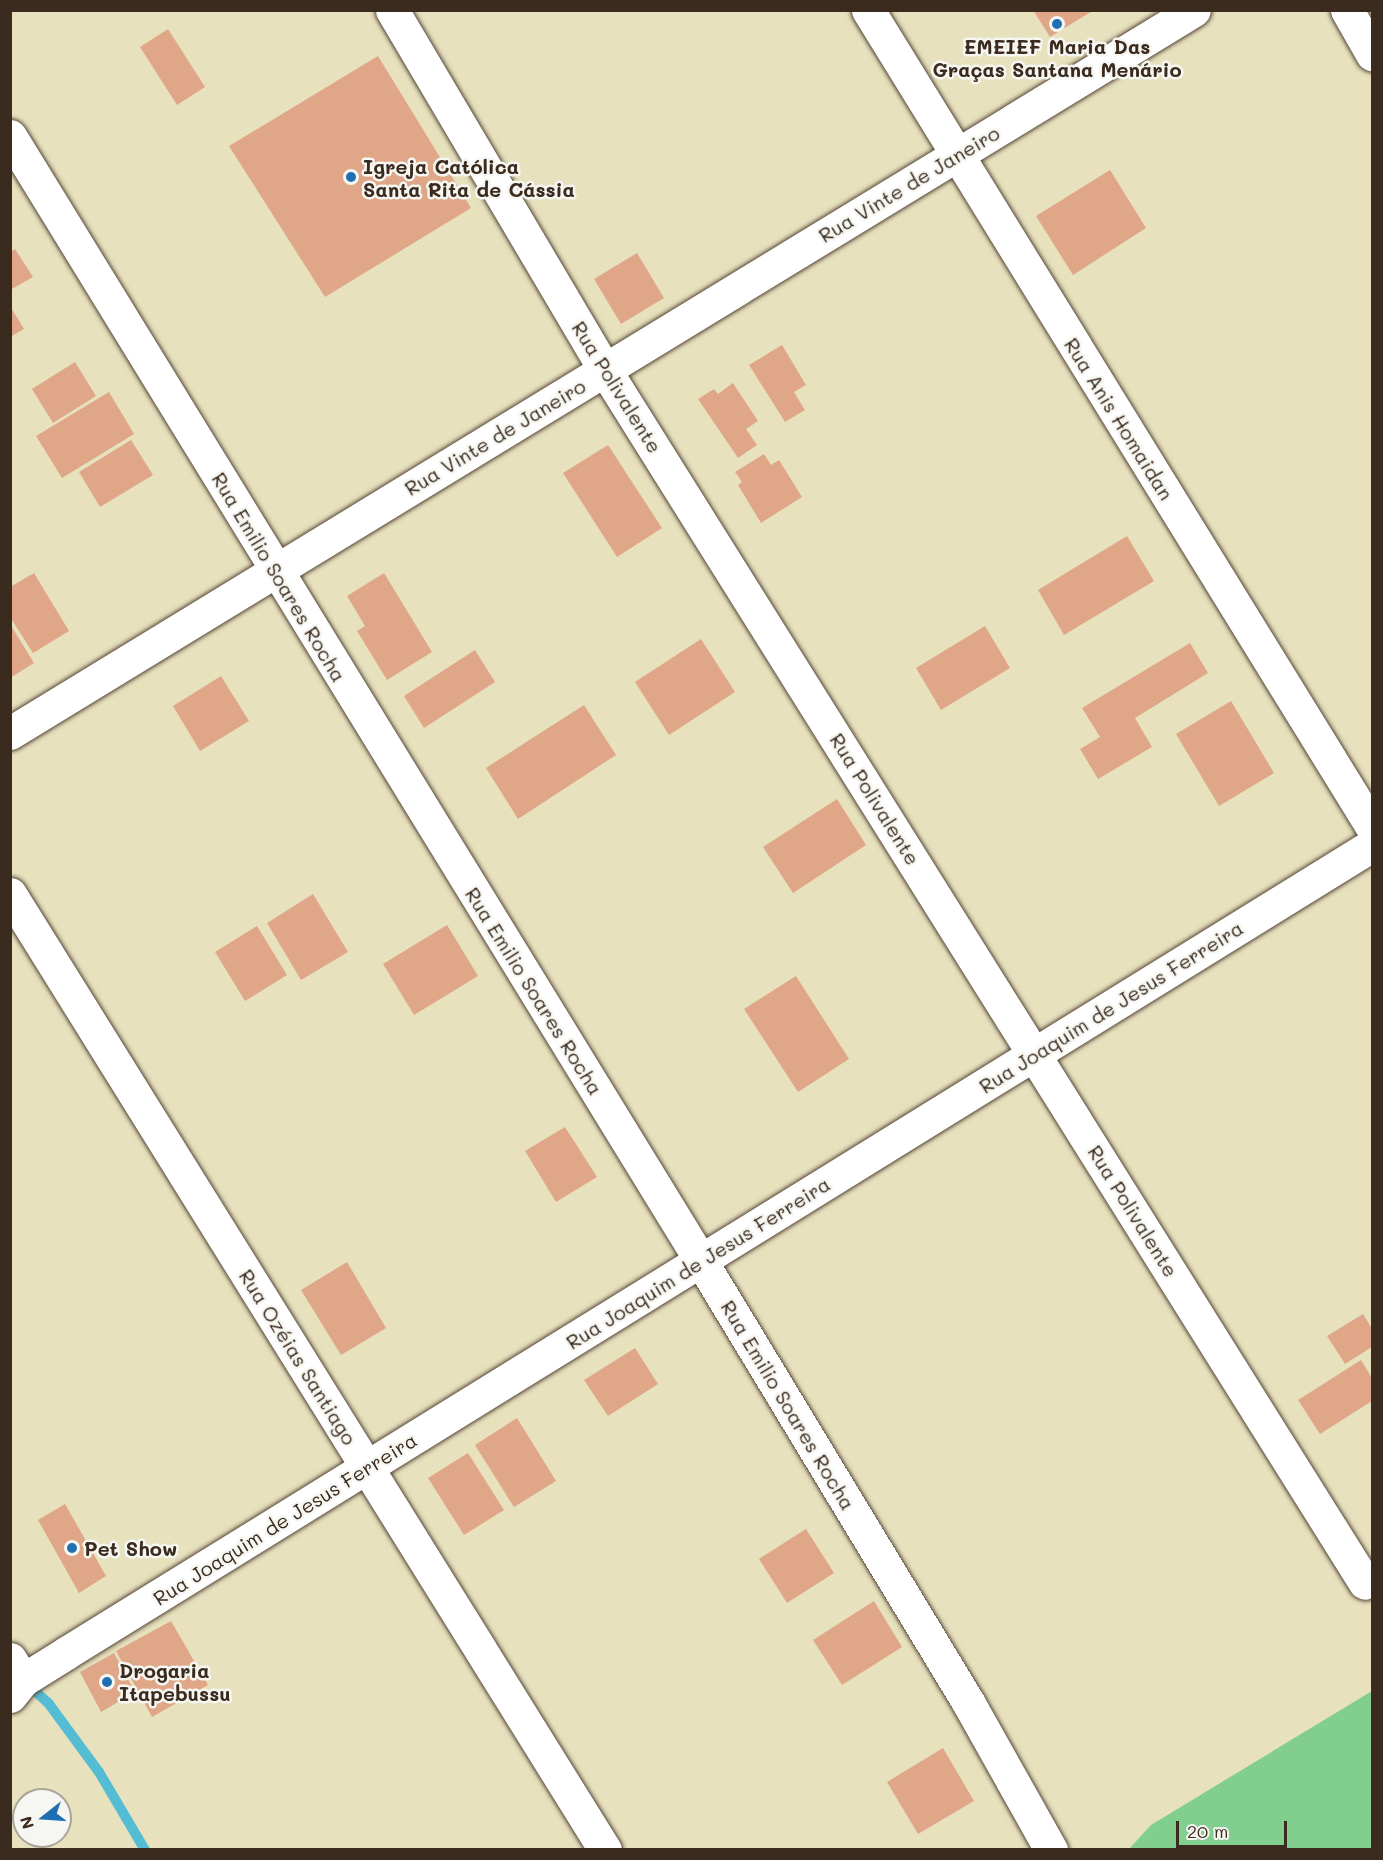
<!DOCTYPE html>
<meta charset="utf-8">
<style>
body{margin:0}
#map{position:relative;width:1383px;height:1860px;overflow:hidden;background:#e7e1be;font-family:Mali,sans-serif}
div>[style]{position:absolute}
.green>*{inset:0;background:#81ce8e}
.stream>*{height:10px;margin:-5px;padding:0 5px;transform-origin:5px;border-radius:5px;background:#55bdd3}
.building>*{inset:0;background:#dfa788}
.roads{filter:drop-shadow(0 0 2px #554536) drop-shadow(0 0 2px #554536)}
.minor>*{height:33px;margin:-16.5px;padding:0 16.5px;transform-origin:16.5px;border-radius:16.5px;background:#fff}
.tertiary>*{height:33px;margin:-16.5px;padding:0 16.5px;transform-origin:16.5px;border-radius:16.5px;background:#fff}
.dots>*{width:16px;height:16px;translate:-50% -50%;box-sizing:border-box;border:3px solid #f6f6f2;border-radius:50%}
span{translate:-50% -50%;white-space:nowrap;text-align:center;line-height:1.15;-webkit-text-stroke:5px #f6f6f2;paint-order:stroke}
.poi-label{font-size:20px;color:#3b2a1e;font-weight:700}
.left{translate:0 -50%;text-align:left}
.street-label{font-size:20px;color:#3b2a1e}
.frame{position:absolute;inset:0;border:12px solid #3b2a1e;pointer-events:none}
.north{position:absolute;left:12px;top:1788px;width:60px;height:60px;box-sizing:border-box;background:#f6f6f2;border:2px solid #aba49d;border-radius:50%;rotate:253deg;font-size:16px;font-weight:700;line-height:24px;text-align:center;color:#3b2a1e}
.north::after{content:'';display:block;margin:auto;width:21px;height:27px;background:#1f6fb2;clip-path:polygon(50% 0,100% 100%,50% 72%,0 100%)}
.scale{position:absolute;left:1176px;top:1821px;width:111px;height:27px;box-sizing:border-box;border:3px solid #3b2a1e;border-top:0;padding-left:8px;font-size:18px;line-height:21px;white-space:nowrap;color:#3b2a1e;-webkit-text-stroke:4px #f6f6f2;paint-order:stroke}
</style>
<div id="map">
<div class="green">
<div style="clip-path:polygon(1372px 1691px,1372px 1849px,1129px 1849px,1151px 1825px)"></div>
</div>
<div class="stream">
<div style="left:26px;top:1683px;width:31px;rotate:42deg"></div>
<div style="left:49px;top:1704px;width:84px;rotate:53.7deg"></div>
<div style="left:99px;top:1772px;width:91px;rotate:59.5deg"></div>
</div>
<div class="building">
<div style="clip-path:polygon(1033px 10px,1094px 10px,1050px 37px)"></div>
<div style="clip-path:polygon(168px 29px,205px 87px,177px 105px,140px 47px)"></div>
<div style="clip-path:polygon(378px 56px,471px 208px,325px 297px,229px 146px)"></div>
<div style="clip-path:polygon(1110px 170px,1146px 228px,1073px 275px,1036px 216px)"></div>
<div style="clip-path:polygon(15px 249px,33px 277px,10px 290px,10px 252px)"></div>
<div style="clip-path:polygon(637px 253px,664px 298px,621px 324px,594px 279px)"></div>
<div style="clip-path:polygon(10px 306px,24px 329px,10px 337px)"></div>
<div style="clip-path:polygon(782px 345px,806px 385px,794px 392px,805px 410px,785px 422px,749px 365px)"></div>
<div style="clip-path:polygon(75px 362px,96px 396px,53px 423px,32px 389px)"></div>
<div style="clip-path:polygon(733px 383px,758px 421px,746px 429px,757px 445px,738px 458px,698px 399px,714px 389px,718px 394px)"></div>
<div style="clip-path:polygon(109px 392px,134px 434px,62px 478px,36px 436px)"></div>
<div style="clip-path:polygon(131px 440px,153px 475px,100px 507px,79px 472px)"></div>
<div style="clip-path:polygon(608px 445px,662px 528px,617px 557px,563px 473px)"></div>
<div style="clip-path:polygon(764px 454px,771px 465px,779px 460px,802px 497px,761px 523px,738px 485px,742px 482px,735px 472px)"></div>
<div style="clip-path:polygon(1127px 536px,1154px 581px,1064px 635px,1038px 590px)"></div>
<div style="clip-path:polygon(34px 573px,69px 631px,33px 653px,10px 617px,10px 587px)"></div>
<div style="clip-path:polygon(384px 573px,432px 652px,387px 680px,357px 631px,365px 626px,347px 596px)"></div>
<div style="clip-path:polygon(10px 624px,34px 663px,10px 678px)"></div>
<div style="clip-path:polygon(985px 626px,1010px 668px,941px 710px,916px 668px)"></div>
<div style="clip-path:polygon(701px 639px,735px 692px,669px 735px,635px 682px)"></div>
<div style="clip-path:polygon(1190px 643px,1208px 673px,1135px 718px,1152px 747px,1098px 779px,1080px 749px,1100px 737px,1082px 708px)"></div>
<div style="clip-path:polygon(475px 650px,495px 682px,424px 728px,404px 696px)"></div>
<div style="clip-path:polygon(221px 676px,249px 721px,200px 751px,173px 706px)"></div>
<div style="clip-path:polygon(1231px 701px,1274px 773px,1219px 806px,1176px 734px)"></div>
<div style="clip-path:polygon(584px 705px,616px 755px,518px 819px,486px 768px)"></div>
<div style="clip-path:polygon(837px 799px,866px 845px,793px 893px,763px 847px)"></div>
<div style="clip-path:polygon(313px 894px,348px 952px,301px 980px,267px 923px)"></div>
<div style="clip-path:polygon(447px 925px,478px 976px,414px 1015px,383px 964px)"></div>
<div style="clip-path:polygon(257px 926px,287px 975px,245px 1001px,215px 952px)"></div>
<div style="clip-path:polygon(796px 976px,849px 1059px,798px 1092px,744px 1009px)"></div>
<div style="clip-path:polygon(565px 1127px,597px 1177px,556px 1202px,525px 1151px)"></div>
<div style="clip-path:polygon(347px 1262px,386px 1328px,341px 1355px,301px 1290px)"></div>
<div style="clip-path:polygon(1363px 1314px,1372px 1329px,1372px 1347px,1345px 1364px,1327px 1336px)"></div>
<div style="clip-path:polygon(635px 1348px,658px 1384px,608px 1416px,584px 1380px)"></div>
<div style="clip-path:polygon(1361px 1360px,1372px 1378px,1372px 1401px,1320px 1434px,1298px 1400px)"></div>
<div style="clip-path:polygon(517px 1418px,556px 1481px,514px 1507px,475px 1445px)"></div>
<div style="clip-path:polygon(468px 1453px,504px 1510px,464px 1535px,428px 1478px)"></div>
<div style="clip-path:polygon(65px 1504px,106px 1576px,79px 1593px,38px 1520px)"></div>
<div style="clip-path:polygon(806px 1529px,834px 1573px,787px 1603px,759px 1559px)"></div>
<div style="clip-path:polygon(874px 1601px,902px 1647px,842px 1685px,813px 1640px)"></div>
<div style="clip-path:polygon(171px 1621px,208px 1685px,152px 1717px,116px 1651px)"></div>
<div style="clip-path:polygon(114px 1653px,135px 1692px,101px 1712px,80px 1672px)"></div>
<div style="clip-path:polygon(943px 1748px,974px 1801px,918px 1834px,887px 1782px)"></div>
</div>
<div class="roads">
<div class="minor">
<div style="left:392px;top:10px;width:418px;rotate:59.4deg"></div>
<div style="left:605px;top:370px;width:1431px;rotate:57.93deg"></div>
<div style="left:868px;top:10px;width:960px;rotate:58.33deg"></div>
<div style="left:10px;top:136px;width:1320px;rotate:58.44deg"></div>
<div style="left:701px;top:1261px;width:516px;rotate:58.81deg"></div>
<div style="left:968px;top:1702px;width:170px;rotate:60.7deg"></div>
<div style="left:10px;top:733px;width:1387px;rotate:-31.41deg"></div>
<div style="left:10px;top:894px;width:1126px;rotate:58.1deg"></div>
<div style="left:10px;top:1659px;width:25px;rotate:58deg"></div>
</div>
<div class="tertiary">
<div style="left:1347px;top:10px;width:51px;rotate:60.4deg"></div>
<div style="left:10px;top:1696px;width:21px;rotate:-51deg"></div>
<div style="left:23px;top:1680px;width:51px;rotate:-32.1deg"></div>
<div style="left:66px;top:1653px;width:1536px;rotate:-31.74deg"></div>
</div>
</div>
<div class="dots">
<div style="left:1057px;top:24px;background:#1f6fb2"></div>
<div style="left:351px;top:177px;background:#1f6fb2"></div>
<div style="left:72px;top:1548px;background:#1f6fb2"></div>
<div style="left:107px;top:1682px;background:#1f6fb2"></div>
</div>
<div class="poi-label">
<span style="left:1057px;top:58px">EMEIEF Maria Das<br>Graças Santana Menário</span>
<span class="left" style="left:363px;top:178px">Igreja Católica<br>Santa Rita de Cássia</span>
<span class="left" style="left:84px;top:1548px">Pet Show</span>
<span class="left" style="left:119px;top:1682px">Drogaria<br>Itapebussu</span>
</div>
<div class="street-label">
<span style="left:909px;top:184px;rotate:-31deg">Rua Vinte de Janeiro</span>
<span style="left:617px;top:387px;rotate:58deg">Rua Polivalente</span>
<span style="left:1119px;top:419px;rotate:58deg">Rua Anis Homaidan</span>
<span style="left:495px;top:437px;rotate:-31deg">Rua Vinte de Janeiro</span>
<span style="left:279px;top:577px;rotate:59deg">Rua Emilio Soares Rocha</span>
<span style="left:875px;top:799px;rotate:58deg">Rua Polivalente</span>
<span style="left:534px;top:991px;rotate:58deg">Rua Emilio Soares Rocha</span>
<span style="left:1111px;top:1007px;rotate:-32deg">Rua Joaquim de Jesus Ferreira</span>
<span style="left:1133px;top:1211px;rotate:58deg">Rua Polivalente</span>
<span style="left:698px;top:1263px;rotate:-32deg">Rua Joaquim de Jesus Ferreira</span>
<span style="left:298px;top:1357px;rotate:58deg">Rua Ozéias Santiago</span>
<span style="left:788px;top:1405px;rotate:59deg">Rua Emilio Soares Rocha</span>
<span style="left:285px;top:1519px;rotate:-32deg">Rua Joaquim de Jesus Ferreira</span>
</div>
<div class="frame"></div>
<div class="north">N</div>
<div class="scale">20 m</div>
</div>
